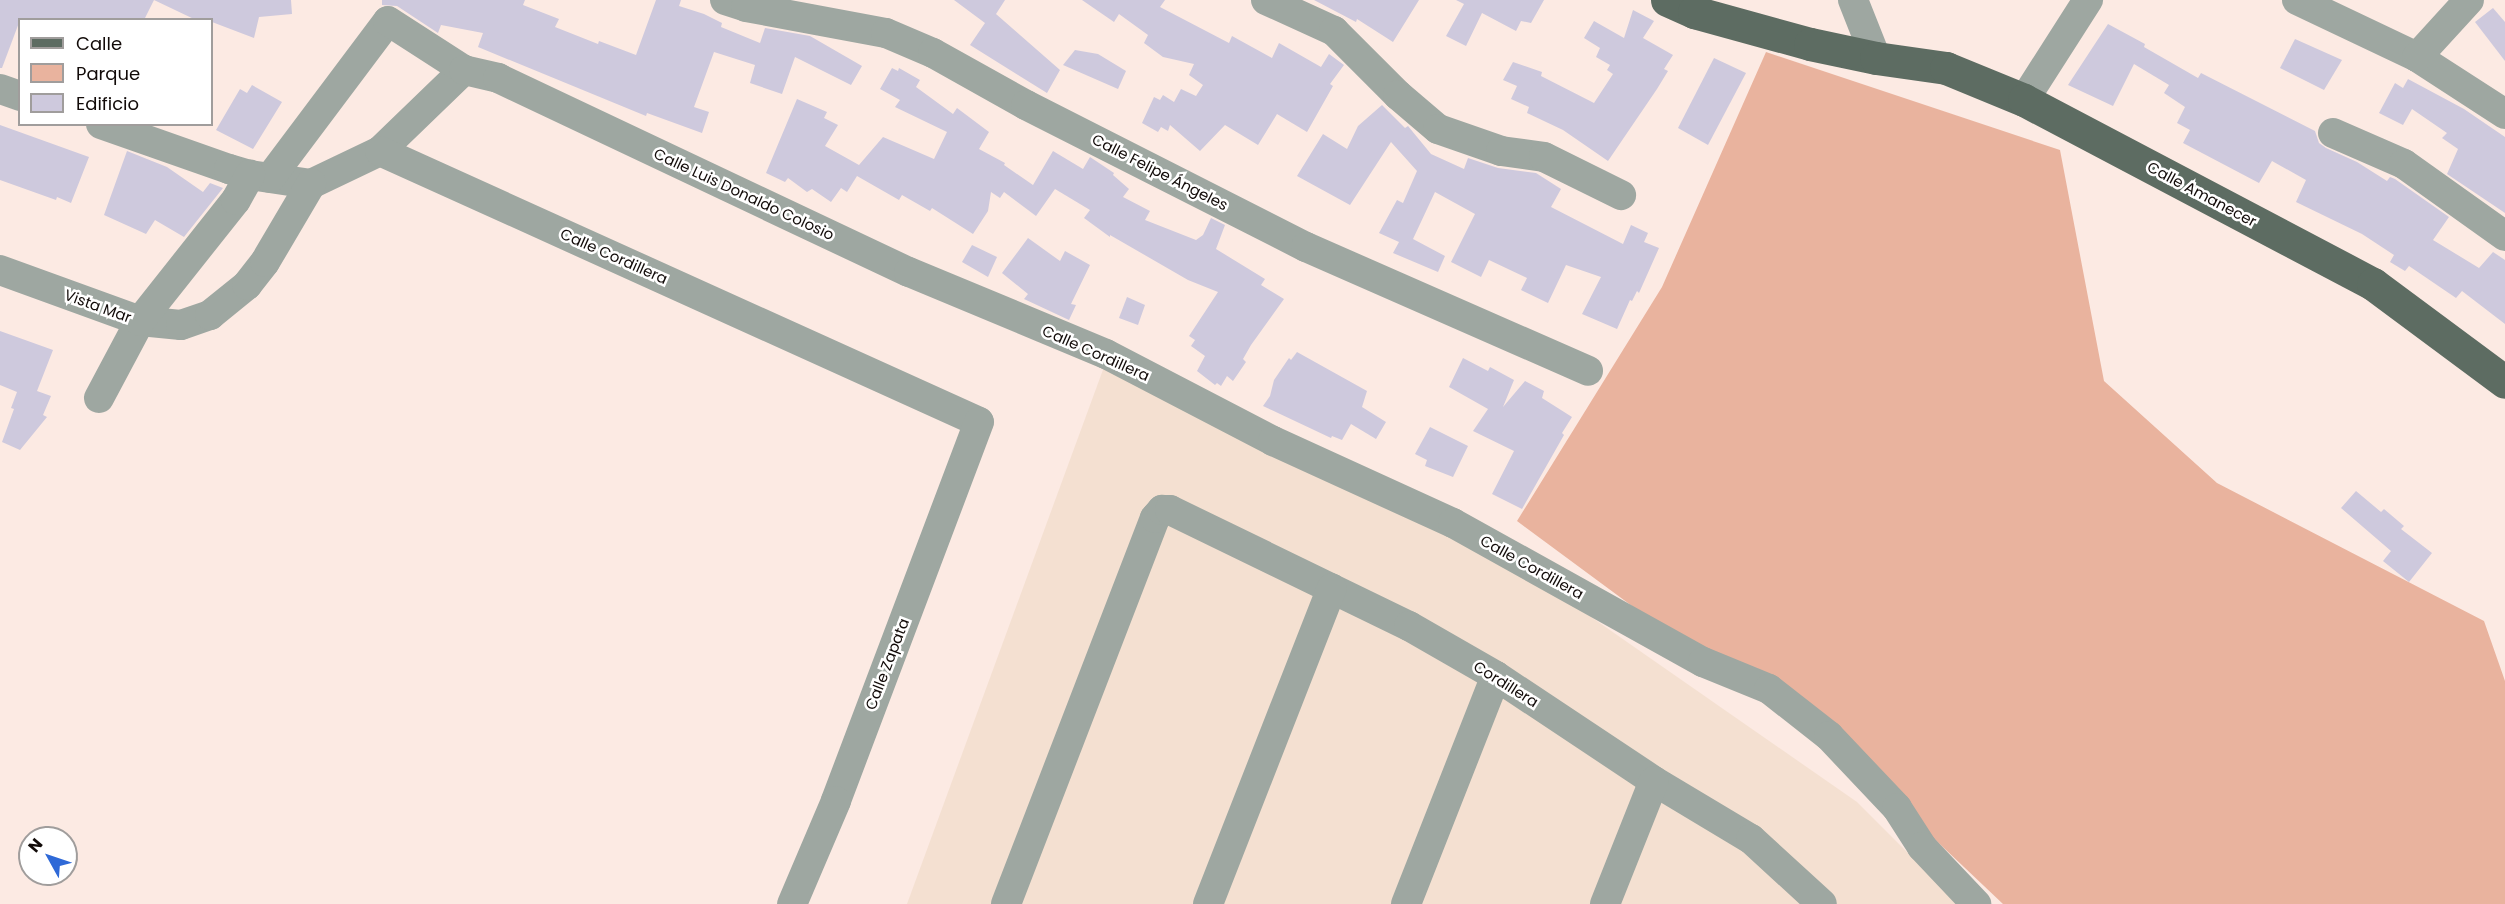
<!DOCTYPE html>
<meta charset="utf-8">
<style>
body{margin:0}
#map{position:relative;width:2505px;height:904px;overflow:hidden;background:#fceae3;font-family:Poppins,sans-serif}
div>[style]{position:absolute}
.industrial>*{inset:0;background:#f4e0d1}
.green>*{inset:0;background:#e9b39e}
.building>*{inset:0;background:#cec9dd}
.minor>*{height:30px;margin:-15px;padding:0 15px;transform-origin:15px;border-radius:15px;background:#9ea7a1}
.major>*{height:33px;margin:-16.5px;padding:0 16.5px;transform-origin:16.5px;border-radius:16.5px;background:#5d6c62}
span{translate:-50% -50%;white-space:nowrap;text-align:center;line-height:1.15;-webkit-text-stroke:5px #fff;paint-order:stroke}
.street-label{font-size:15px;color:#110a08}
.legend{position:absolute;left:18px;top:18px;width:195px;height:108px;box-sizing:border-box;background:#fff;border:2px solid #a09d9c;margin:0;padding:8px 10px;list-style:none;font-size:18px;color:#110a08}
.legend li{display:flex;align-items:center;gap:12px;height:30px}
.legend b{width:30px;border:2px solid #a09d9c}
.north{position:absolute;left:18px;top:826px;width:60px;height:60px;box-sizing:border-box;background:#fff;border:2px solid #a09d9c;border-radius:50%;rotate:310deg;font-size:16px;font-weight:700;line-height:24px;text-align:center;color:#110a08}
.north::after{content:'';display:block;margin:auto;width:21px;height:27px;background:#2f69d7;clip-path:polygon(50% 0,100% 100%,50% 72%,0 100%)}
</style>
<div id="map">
<div class="industrial">
<div style="clip-path:polygon(1104px 367px,1502px 555px,1857px 802px,1959px 904px,907px 904px)"></div>
</div>
<div class="green">
<div style="clip-path:polygon(1766px 52px,2060px 150px,2104px 381px,2217px 483px,2484px 621px,2505px 681px,2505px 904px,2003px 904px,1888px 795px,1517px 521px,1662px 287px)"></div>
</div>
<div class="building">
<div style="clip-path:polygon(0 0,154px 0,144px 20px,20px 20px,2px 68px,0 68px)"></div>
<div style="clip-path:polygon(154px 0,291px 0,292px 14px,259px 17px,254px 38px,212px 22px,212px 20px,196px 20px)"></div>
<div style="clip-path:polygon(382px 0,525px 0,523px 5px,559px 19px,555px 27px,598px 44px,599px 41px,636px 55px,656px 0,681px 0,679px 6px,704px 14px,722px 23px,721px 27px,760px 43px,765px 28px,810px 36px,862px 66px,851px 85px,795px 57px,782px 94px,750px 83px,755px 65px,714px 52px,694px 107px,709px 112px,702px 133px,647px 113px,646px 116px,478px 47px,483px 33px,441px 25px,438px 33px,397px 6px,382px 5px)"></div>
<div style="clip-path:polygon(954px 0,1005px 0,996px 14px,1060px 70px,1047px 93px,970px 45px,985px 23px)"></div>
<div style="clip-path:polygon(1082px 0,1165px 0,1160px 7px,1229px 43px,1232px 36px,1272px 58px,1279px 43px,1321px 67px,1329px 54px,1344px 65px,1330px 84px,1333px 86px,1307px 132px,1277px 114px,1258px 145px,1225px 125px,1200px 151px,1170px 125px,1168px 131px,1161px 127px,1158px 132px,1142px 123px,1154px 97px,1160px 100px,1163px 95px,1174px 102px,1181px 89px,1196px 96px,1203px 85px,1189px 75px,1194px 64px,1163px 57px,1144px 43px,1148px 35px,1119px 14px,1114px 22px)"></div>
<div style="clip-path:polygon(1314px 0,1419px 0,1393px 42px,1357px 19px,1356px 22px)"></div>
<div style="clip-path:polygon(1456px 0,1544px 0,1531px 23px,1521px 21px,1516px 31px,1482px 13px,1466px 46px,1446px 36px,1464px 4px)"></div>
<div style="clip-path:polygon(2493px 8px,2505px 22px,2505px 61px,2475px 22px)"></div>
<div style="clip-path:polygon(1633px 10px,1654px 21px,1643px 38px,1673px 55px,1664px 69px,1668px 71px,1657px 89px,1608px 161px,1563px 130px,1527px 113px,1529px 107px,1511px 99px,1517px 86px,1503px 80px,1513px 62px,1542px 72px,1541px 76px,1594px 103px,1613px 74px,1607px 70px,1610px 65px,1596px 57px,1600px 48px,1584px 38px,1594px 21px,1624px 38px)"></div>
<div style="clip-path:polygon(2108px 24px,2145px 44px,2144px 47px,2198px 78px,2201px 73px,2315px 131px,2319px 143px,2326px 148px,2357px 162px,2387px 181px,2390px 177px,2395px 179px,2449px 217px,2433px 240px,2479px 268px,2493px 252px,2505px 260px,2505px 324px,2462px 291px,2456px 298px,2409px 266px,2405px 271px,2390px 262px,2394px 255px,2362px 234px,2296px 202px,2306px 180px,2272px 161px,2259px 183px,2183px 143px,2190px 130px,2177px 123px,2185px 107px,2164px 93px,2169px 85px,2134px 64px,2113px 106px,2068px 85px)"></div>
<div style="clip-path:polygon(2295px 39px,2342px 60px,2324px 90px,2280px 68px)"></div>
<div style="clip-path:polygon(1075px 50px,1098px 54px,1126px 71px,1118px 89px,1063px 65px)"></div>
<div style="clip-path:polygon(1714px 58px,1746px 73px,1708px 145px,1678px 128px)"></div>
<div style="clip-path:polygon(892px 68px,898px 71px,899px 68px,920px 80px,916px 87px,953px 114px,957px 108px,989px 132px,979px 149px,1005px 163px,1004px 165px,1033px 185px,1053px 151px,1083px 169px,1090px 157px,1114px 173px,1113px 175px,1129px 189px,1123px 197px,1150px 211px,1145px 220px,1196px 240px,1203px 235px,1211px 218px,1225px 225px,1216px 249px,1265px 279px,1261px 285px,1284px 299px,1251px 345px,1243px 359px,1246px 362px,1233px 381px,1227px 376px,1221px 386px,1217px 383px,1215px 385px,1197px 371px,1205px 356px,1191px 346px,1195px 340px,1189px 336px,1218px 292px,1188px 280px,1110px 235px,1110px 237px,1084px 218px,1090px 210px,1055px 189px,1036px 216px,1004px 192px,1000px 198px,991px 192px,988px 211px,973px 234px,932px 208px,930px 211px,902px 195px,899px 200px,857px 176px,847px 192px,841px 188px,831px 202px,812px 189px,807px 192px,788px 178px,785px 182px,766px 173px,797px 99px,827px 112px,824px 118px,838px 125px,825px 146px,859px 165px,883px 137px,934px 159px,947px 132px,895px 107px,900px 100px,880px 89px)"></div>
<div style="clip-path:polygon(2408px 79px,2464px 109px,2505px 137px,2505px 213px,2447px 174px,2458px 149px,2442px 138px,2447px 133px,2412px 109px,2403px 125px,2379px 113px,2395px 83px,2403px 88px)"></div>
<div style="clip-path:polygon(252px 85px,282px 102px,253px 149px,216px 130px,240px 89px,247px 93px)"></div>
<div style="clip-path:polygon(1382px 105px,1405px 128px,1408px 126px,1431px 154px,1464px 169px,1468px 158px,1498px 168px,1536px 173px,1561px 189px,1551px 207px,1623px 244px,1631px 225px,1648px 233px,1644px 242px,1659px 248px,1639px 293px,1637px 291px,1632px 301px,1630px 300px,1617px 329px,1582px 314px,1601px 277px,1566px 265px,1548px 303px,1521px 290px,1527px 278px,1489px 260px,1481px 277px,1451px 262px,1475px 214px,1435px 192px,1413px 239px,1445px 256px,1438px 272px,1393px 253px,1399px 242px,1379px 233px,1397px 200px,1403px 203px,1417px 171px,1391px 142px,1350px 205px,1297px 176px,1323px 134px,1347px 149px,1358px 126px)"></div>
<div style="clip-path:polygon(0 125px,89px 157px,71px 203px,57px 197px,56px 200px,0 180px)"></div>
<div style="clip-path:polygon(127px 151px,167px 167px,203px 192px,210px 183px,223px 188px,184px 237px,155px 220px,146px 234px,104px 215px)"></div>
<div style="clip-path:polygon(1028px 238px,1060px 261px,1065px 251px,1090px 265px,1071px 304px,1076px 305px,1069px 320px,1024px 299px,1028px 294px,1002px 273px)"></div>
<div style="clip-path:polygon(972px 245px,997px 257px,988px 277px,962px 262px)"></div>
<div style="clip-path:polygon(1127px 297px,1145px 305px,1138px 325px,1119px 318px)"></div>
<div style="clip-path:polygon(0 331px,53px 350px,37px 391px,51px 396px,43px 415px,47px 417px,20px 450px,2px 442px,14px 409px,11px 408px,17px 392px,0 385px)"></div>
<div style="clip-path:polygon(1297px 352px,1367px 391px,1362px 407px,1386px 422px,1376px 439px,1351px 424px,1342px 440px,1332px 436px,1331px 438px,1263px 406px,1270px 396px,1274px 380px,1289px 358px,1291px 360px)"></div>
<div style="clip-path:polygon(1463px 358px,1488px 371px,1490px 367px,1514px 380px,1503px 407px,1525px 381px,1544px 391px,1542px 398px,1572px 417px,1562px 433px,1564px 435px,1522px 509px,1492px 494px,1514px 451px,1473px 431px,1488px 409px,1449px 387px)"></div>
<div style="clip-path:polygon(1430px 427px,1468px 446px,1453px 477px,1425px 466px,1427px 460px,1415px 454px)"></div>
<div style="clip-path:polygon(2356px 491px,2381px 512px,2384px 509px,2404px 526px,2401px 529px,2432px 553px,2409px 582px,2383px 561px,2391px 551px,2341px 508px)"></div>
</div>
<div class="minor">
<div style="left:725px;top:0;width:22px;rotate:18deg"></div>
<div style="left:746px;top:7px;width:142px;rotate:10.5deg"></div>
<div style="left:886px;top:33px;width:51px;rotate:23.1deg"></div>
<div style="left:933px;top:53px;width:107px;rotate:29.2deg"></div>
<div style="left:1026px;top:105px;width:314px;rotate:26.9deg"></div>
<div style="left:1306px;top:247px;width:308px;rotate:23.7deg"></div>
<div style="left:1266px;top:0;width:75px;rotate:24.5deg"></div>
<div style="left:1334px;top:31px;width:91px;rotate:45deg"></div>
<div style="left:1398px;top:95px;width:52px;rotate:40.4deg"></div>
<div style="left:1438px;top:129px;width:67px;rotate:19.2deg"></div>
<div style="left:1501px;top:151px;width:43px;rotate:7.9deg"></div>
<div style="left:1544px;top:157px;width:86px;rotate:26.3deg"></div>
<div style="left:1853px;top:0;width:62px;rotate:68.4deg"></div>
<div style="left:2297px;top:0;width:133px;rotate:25.4deg"></div>
<div style="left:2417px;top:57px;width:105px;rotate:32.9deg"></div>
<div style="left:2417px;top:57px;width:77px;rotate:-47.6deg"></div>
<div style="left:0;top:89px;width:21px;rotate:19deg"></div>
<div style="left:2024px;top:100px;width:119px;rotate:-57.4deg"></div>
<div style="left:101px;top:124px;width:136px;rotate:19.4deg"></div>
<div style="left:229px;top:169px;width:22px;rotate:16deg"></div>
<div style="left:250px;top:175px;width:62px;rotate:8.4deg"></div>
<div style="left:311px;top:184px;width:76px;rotate:-25.6deg"></div>
<div style="left:380px;top:151px;width:117px;rotate:-44deg"></div>
<div style="left:2333px;top:133px;width:77px;rotate:23.6deg"></div>
<div style="left:2404px;top:164px;width:124px;rotate:35.5deg"></div>
<div style="left:380px;top:151px;width:657px;rotate:24.34deg"></div>
<div style="left:979px;top:422px;width:405px;rotate:110.7deg"></div>
<div style="left:836px;top:801px;width:112px;rotate:113.1deg"></div>
<div style="left:270px;top:178px;width:196px;rotate:-53.1deg"></div>
<div style="left:388px;top:21px;width:90px;rotate:32.8deg"></div>
<div style="left:464px;top:70px;width:35px;rotate:13deg"></div>
<div style="left:498px;top:78px;width:454px;rotate:25.3deg"></div>
<div style="left:909px;top:272px;width:213px;rotate:22.6deg"></div>
<div style="left:1106px;top:354px;width:188px;rotate:27.5deg"></div>
<div style="left:1273px;top:441px;width:198px;rotate:24.5deg"></div>
<div style="left:1453px;top:523px;width:286px;rotate:29.1deg"></div>
<div style="left:1703px;top:662px;width:71px;rotate:22.2deg"></div>
<div style="left:1769px;top:689px;width:76px;rotate:38.1deg"></div>
<div style="left:1829px;top:736px;width:99px;rotate:46.6deg"></div>
<div style="left:1897px;top:808px;width:46px;rotate:57.3deg"></div>
<div style="left:1922px;top:847px;width:79px;rotate:46.5deg"></div>
<div style="left:0;top:270px;width:149px;rotate:20deg"></div>
<div style="left:140px;top:321px;width:41px;rotate:5.6deg"></div>
<div style="left:181px;top:325px;width:31px;rotate:-19deg"></div>
<div style="left:210px;top:315px;width:48px;rotate:-39deg"></div>
<div style="left:247px;top:285px;width:29px;rotate:-52deg"></div>
<div style="left:265px;top:262px;width:91px;rotate:-59.5deg"></div>
<div style="left:99px;top:398px;width:87px;rotate:-62deg"></div>
<div style="left:140px;top:321px;width:154px;rotate:-51.6deg"></div>
<div style="left:236px;top:200px;width:29px;rotate:-61deg"></div>
<div style="left:1006px;top:904px;width:414px;rotate:-68.9deg"></div>
<div style="left:1155px;top:518px;width:11px;rotate:-49deg"></div>
<div style="left:1162px;top:510px;width:8px"></div>
<div style="left:1170px;top:510px;width:266px;rotate:25.9deg"></div>
<div style="left:1409px;top:626px;width:100px;rotate:29.9deg"></div>
<div style="left:1496px;top:676px;width:190px;rotate:33.6deg"></div>
<div style="left:1654px;top:781px;width:113px;rotate:30.9deg"></div>
<div style="left:1751px;top:839px;width:96px;rotate:42.5deg"></div>
<div style="left:1208px;top:904px;width:339px;rotate:-68.6deg"></div>
<div style="left:1406px;top:904px;width:245px;rotate:-68.5deg"></div>
<div style="left:1605px;top:904px;width:132px;rotate:-68.3deg"></div>
</div>
<div class="major">
<div style="left:1667px;top:0;width:30px;rotate:24deg"></div>
<div style="left:1694px;top:12px;width:120px;rotate:15.4deg"></div>
<div style="left:1810px;top:44px;width:67px;rotate:12deg"></div>
<div style="left:1876px;top:58px;width:71px;rotate:8.1deg"></div>
<div style="left:1946px;top:68px;width:84px;rotate:22.3deg"></div>
<div style="left:2024px;top:100px;width:395px;rotate:27.8deg"></div>
<div style="left:2373px;top:284px;width:164px;rotate:36.6deg"></div>
</div>
<div class="street-label">
<span style="left:1160px;top:172px;rotate:27deg">Calle Felipe Ángeles</span>
<span style="left:744px;top:194px;rotate:25deg">Calle Luis Donaldo Colosio</span>
<span style="left:2202px;top:194px;rotate:28deg">Calle Amanecer</span>
<span style="left:614px;top:256px;rotate:24deg">Calle Cordillera</span>
<span style="left:98px;top:306px;rotate:20deg">Vista Mar</span>
<span style="left:1096px;top:353px;rotate:24deg">Calle Cordillera</span>
<span style="left:1532px;top:567px;rotate:29deg">Calle Cordillera</span>
<span style="left:887px;top:664px;rotate:-69deg">Calle Zapata</span>
<span style="left:1506px;top:684px;rotate:32deg">Cordillera</span>
</div>
<ul class="legend">
<li><b style="height:8px;background:#5d6c62"></b>Calle</li>
<li><b style="height:16px;background:#e9b39e"></b>Parque</li>
<li><b style="height:16px;background:#cec9dd"></b>Edificio</li>
</ul>
<div class="north">N</div>
</div>
